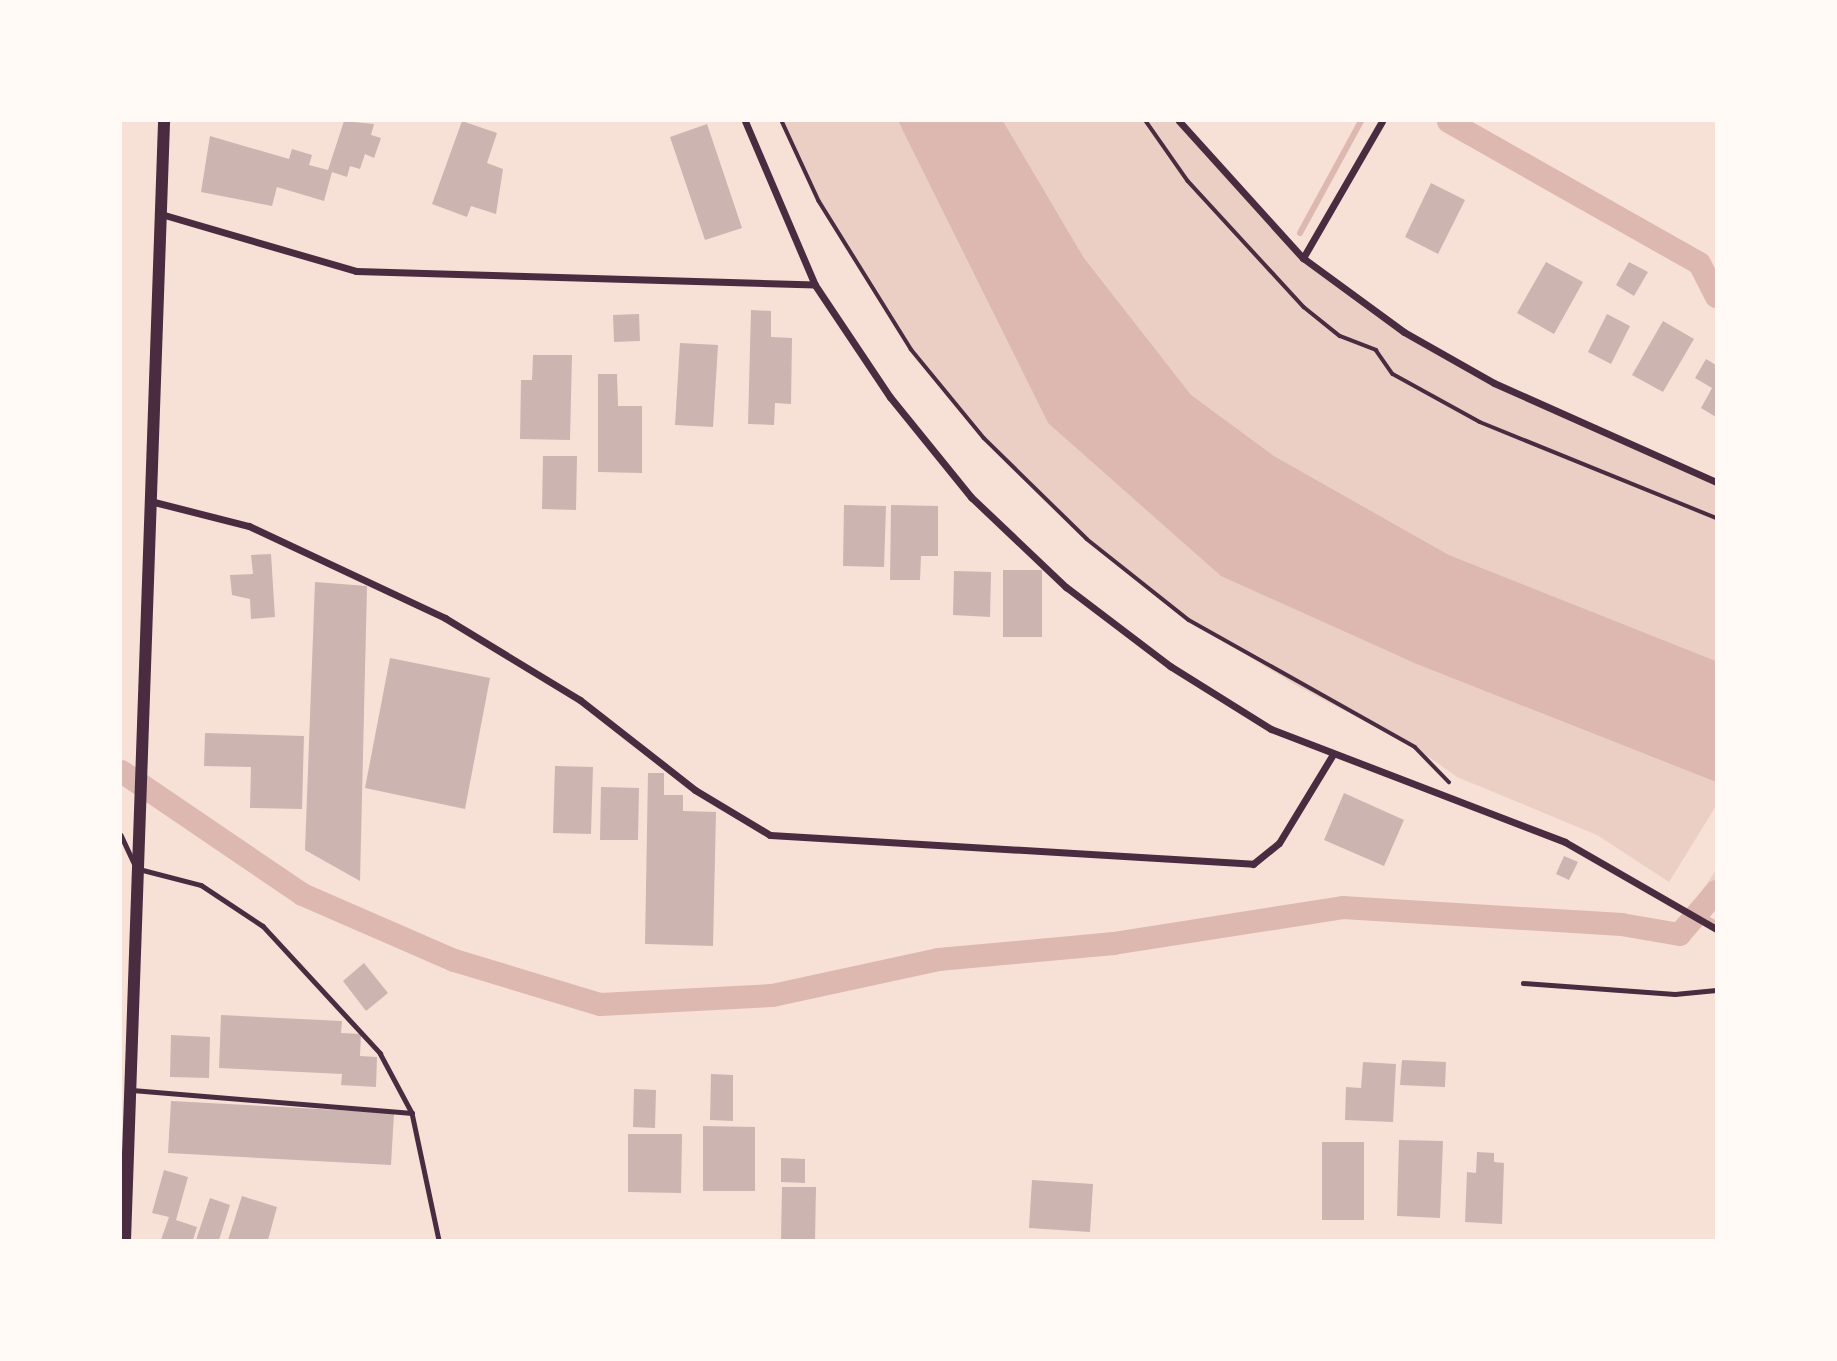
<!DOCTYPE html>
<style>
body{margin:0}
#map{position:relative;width:1837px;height:1361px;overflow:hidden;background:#f7e1d7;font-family:"Exo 2",sans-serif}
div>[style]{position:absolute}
.green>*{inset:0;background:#ebcfc5}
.water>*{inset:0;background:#dcb8b0}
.stream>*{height:6px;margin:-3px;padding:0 3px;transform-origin:3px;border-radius:3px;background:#dcb8b0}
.canal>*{height:23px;margin:-11.5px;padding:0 11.5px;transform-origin:11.5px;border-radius:11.5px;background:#dcb8b0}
.building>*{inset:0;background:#ccb4b1}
.path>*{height:3.5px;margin:-1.75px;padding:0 1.75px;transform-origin:1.75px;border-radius:1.75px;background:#4a2c40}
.service>*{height:4.5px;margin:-2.25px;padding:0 2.25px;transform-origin:2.25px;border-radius:2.25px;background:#4a2c40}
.minor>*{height:7px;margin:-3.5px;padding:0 3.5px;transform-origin:3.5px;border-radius:3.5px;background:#4a2c40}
.tertiary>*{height:12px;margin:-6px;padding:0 6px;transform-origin:6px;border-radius:6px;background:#4a2c40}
span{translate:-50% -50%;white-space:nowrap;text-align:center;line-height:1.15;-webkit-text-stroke:5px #fffaf5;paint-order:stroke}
.frame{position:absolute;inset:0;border:122px solid #fffaf5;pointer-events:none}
</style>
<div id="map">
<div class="green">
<div style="clip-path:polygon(782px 121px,898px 121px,1048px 423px,1419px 665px,1716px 782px,1716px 806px,1669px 882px,1597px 835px,1457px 777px,1415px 747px,1297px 686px,1189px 620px,1087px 539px,984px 438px,911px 349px,819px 201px)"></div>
<div style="clip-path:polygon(1003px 121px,1179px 121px,1303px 258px,1404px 332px,1494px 383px,1716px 481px,1716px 661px,1449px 555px,1274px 456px,1191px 396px,1084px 258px)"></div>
<div style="clip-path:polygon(1716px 870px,1716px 911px,1696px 899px)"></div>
</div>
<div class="water">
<div style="clip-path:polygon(898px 121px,1003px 121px,1084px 258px,1191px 395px,1274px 456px,1449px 555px,1716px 661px,1716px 782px,1419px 665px,1221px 576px,1048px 423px)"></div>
</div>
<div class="stream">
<div style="left:1300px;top:233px;width:128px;rotate:-61.4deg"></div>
<div style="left:1699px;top:914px;width:20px;rotate:30deg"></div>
</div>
<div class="canal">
<div style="left:1448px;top:121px;width:288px;rotate:29.5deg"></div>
<div style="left:1699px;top:263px;width:37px;rotate:63deg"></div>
<div style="left:121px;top:771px;width:219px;rotate:34.2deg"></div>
<div style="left:302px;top:894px;width:166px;rotate:23.5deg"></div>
<div style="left:454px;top:960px;width:152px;rotate:16.8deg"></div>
<div style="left:600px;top:1004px;width:172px;rotate:-3deg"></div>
<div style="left:772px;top:995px;width:170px;rotate:-12.2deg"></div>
<div style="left:938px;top:959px;width:176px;rotate:-5.2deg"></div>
<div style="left:1113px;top:943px;width:232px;rotate:-8.9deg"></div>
<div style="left:1342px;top:907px;width:280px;rotate:3.5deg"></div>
<div style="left:1621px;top:924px;width:59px;rotate:9.8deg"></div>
<div style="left:1679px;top:934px;width:57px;rotate:-49.3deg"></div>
</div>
<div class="building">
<div style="clip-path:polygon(344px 121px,374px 124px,371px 135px,381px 138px,374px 158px,365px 154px,360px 169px,350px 166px,347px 177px,332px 172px,324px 201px,277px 187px,272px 206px,201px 192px,210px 136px,289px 159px,292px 149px,312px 155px,309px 165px,328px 170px)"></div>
<div style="clip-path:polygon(462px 121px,497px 133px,487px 163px,503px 169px,496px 214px,471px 206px,467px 217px,432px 204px)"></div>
<div style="clip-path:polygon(707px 124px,742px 228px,705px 240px,670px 137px)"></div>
<div style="clip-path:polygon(1431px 183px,1465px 200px,1438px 254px,1405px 237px)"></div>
<div style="clip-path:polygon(1546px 262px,1583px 282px,1554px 334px,1517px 313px)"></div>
<div style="clip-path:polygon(1629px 262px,1648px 272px,1634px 296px,1616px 285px)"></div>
<div style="clip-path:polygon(751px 310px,771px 311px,771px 337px,792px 338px,791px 404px,775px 403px,774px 425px,748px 424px)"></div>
<div style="clip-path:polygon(639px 314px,640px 341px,614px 342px,613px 315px)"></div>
<div style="clip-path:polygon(1607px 314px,1630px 326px,1611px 364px,1588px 352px)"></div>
<div style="clip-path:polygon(1663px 321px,1694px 339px,1663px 392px,1632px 375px)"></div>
<div style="clip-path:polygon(680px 343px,718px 345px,713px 427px,675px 425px)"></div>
<div style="clip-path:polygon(533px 355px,572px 355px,570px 440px,520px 439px,521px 380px,532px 380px)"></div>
<div style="clip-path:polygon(1706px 359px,1716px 365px,1716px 417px,1701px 408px,1712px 388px,1695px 378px)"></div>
<div style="clip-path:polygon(598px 374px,617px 374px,618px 406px,642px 406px,642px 473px,598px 472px)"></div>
<div style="clip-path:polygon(543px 456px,577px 456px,576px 510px,542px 509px)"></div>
<div style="clip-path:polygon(844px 505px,886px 506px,884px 567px,843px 566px)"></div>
<div style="clip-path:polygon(891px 505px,938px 506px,938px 556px,921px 556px,920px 580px,890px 580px)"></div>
<div style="clip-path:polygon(271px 554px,275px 617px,251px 619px,250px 599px,232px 595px,230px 575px,253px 574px,251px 555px)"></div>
<div style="clip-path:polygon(1003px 570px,1042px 570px,1042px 637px,1003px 637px)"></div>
<div style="clip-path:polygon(954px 571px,991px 572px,990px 617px,953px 615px)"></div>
<div style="clip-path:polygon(315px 582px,367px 586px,360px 881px,305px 850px)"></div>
<div style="clip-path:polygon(390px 658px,490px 678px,465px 809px,365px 788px)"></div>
<div style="clip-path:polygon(205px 733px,304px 736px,302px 809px,250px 808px,251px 767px,204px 766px)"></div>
<div style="clip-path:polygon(555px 766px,593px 767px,591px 834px,553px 833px)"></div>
<div style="clip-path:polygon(648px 773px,664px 773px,664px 795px,683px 795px,683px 811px,716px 812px,713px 946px,645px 944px)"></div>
<div style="clip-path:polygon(601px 787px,639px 788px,638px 840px,600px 840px)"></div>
<div style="clip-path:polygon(1344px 793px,1404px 820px,1384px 866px,1324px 840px)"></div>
<div style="clip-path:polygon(1564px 856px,1578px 862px,1569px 880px,1556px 874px)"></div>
<div style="clip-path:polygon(364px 963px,388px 993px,366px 1011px,343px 981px)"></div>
<div style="clip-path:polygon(221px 1015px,342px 1021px,341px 1033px,361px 1034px,360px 1056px,377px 1057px,376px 1087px,341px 1085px,342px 1074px,219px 1068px)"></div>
<div style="clip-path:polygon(171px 1035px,210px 1037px,209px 1078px,170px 1077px)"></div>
<div style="clip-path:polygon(1402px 1060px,1446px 1062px,1445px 1087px,1400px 1085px)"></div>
<div style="clip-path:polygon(1363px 1062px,1396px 1064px,1393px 1122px,1345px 1120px,1346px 1087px,1361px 1088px)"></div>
<div style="clip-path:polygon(711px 1074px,733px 1075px,733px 1121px,710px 1120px)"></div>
<div style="clip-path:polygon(634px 1089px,656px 1090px,655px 1128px,633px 1127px)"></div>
<div style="clip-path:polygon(171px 1101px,394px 1113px,391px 1165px,168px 1153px)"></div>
<div style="clip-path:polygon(703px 1126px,755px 1127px,755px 1191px,703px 1191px)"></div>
<div style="clip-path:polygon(628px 1134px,682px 1134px,681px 1193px,628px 1192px)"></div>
<div style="clip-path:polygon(1399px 1140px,1443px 1141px,1440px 1218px,1397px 1216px)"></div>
<div style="clip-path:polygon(1322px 1142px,1364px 1142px,1364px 1220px,1322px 1220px)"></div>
<div style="clip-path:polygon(1477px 1152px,1494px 1153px,1494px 1162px,1504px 1163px,1502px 1224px,1465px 1222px,1467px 1172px,1476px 1173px)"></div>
<div style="clip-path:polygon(781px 1158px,805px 1159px,805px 1183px,781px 1182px)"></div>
<div style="clip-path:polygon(164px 1170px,188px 1177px,176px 1220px,197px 1227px,193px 1240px,161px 1240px,169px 1217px,152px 1213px)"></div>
<div style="clip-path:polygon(1032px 1180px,1093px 1184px,1090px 1232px,1029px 1228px)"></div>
<div style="clip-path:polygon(782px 1187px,816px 1187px,815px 1240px,781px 1239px)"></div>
<div style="clip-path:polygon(242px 1196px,277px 1207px,268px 1240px,228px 1240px)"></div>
<div style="clip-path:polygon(210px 1198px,230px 1205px,219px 1240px,196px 1240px)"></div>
</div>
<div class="path">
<div style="left:782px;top:121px;width:88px;rotate:65.2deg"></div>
<div style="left:819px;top:201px;width:174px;rotate:58.1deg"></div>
<div style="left:911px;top:349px;width:115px;rotate:50.6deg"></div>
<div style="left:984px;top:438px;width:144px;rotate:44.4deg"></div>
<div style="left:1087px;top:539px;width:130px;rotate:38.5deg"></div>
<div style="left:1189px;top:620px;width:259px;rotate:29.3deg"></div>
<div style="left:1415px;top:747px;width:49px;rotate:45.8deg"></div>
<div style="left:1146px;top:121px;width:73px;rotate:55deg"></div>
<div style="left:1188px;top:181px;width:171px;rotate:47.4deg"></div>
<div style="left:1304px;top:307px;width:46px;rotate:38.9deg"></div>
<div style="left:1340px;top:336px;width:39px;rotate:21deg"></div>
<div style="left:1376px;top:350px;width:29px;rotate:55deg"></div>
<div style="left:1393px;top:374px;width:99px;rotate:28.9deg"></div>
<div style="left:1480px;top:422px;width:255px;rotate:22.1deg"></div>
</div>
<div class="service">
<div style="left:121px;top:835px;width:31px;rotate:65deg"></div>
<div style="left:139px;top:869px;width:64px;rotate:14.5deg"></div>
<div style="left:201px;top:885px;width:74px;rotate:33.5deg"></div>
<div style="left:263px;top:926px;width:173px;rotate:47.3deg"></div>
<div style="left:380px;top:1053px;width:68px;rotate:61.9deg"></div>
<div style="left:412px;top:1113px;width:130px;rotate:78deg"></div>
<div style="left:1523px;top:983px;width:152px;rotate:4.1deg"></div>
<div style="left:1675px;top:994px;width:41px;rotate:-5.6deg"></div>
<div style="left:132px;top:1090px;width:281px;rotate:4.7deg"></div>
</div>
<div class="minor">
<div style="left:745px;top:121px;width:178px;rotate:66.9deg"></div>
<div style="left:815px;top:285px;width:135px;rotate:56.2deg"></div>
<div style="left:890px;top:397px;width:129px;rotate:51deg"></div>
<div style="left:971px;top:497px;width:131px;rotate:43.5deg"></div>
<div style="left:1066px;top:587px;width:131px;rotate:37.2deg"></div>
<div style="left:1170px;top:666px;width:119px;rotate:32deg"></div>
<div style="left:1271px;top:729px;width:315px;rotate:21deg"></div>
<div style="left:1565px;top:842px;width:174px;rotate:29.9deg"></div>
<div style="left:1179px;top:121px;width:185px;rotate:47.9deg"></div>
<div style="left:1303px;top:258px;width:125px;rotate:36.2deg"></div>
<div style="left:1404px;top:332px;width:103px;rotate:29.5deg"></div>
<div style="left:1494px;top:383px;width:243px;rotate:24deg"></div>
<div style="left:161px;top:214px;width:203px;rotate:16.3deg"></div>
<div style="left:356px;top:271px;width:459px;rotate:1.7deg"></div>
<div style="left:1303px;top:258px;width:158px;rotate:-60deg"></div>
<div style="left:154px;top:502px;width:98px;rotate:14.2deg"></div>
<div style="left:249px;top:526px;width:217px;rotate:25.1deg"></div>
<div style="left:445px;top:618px;width:158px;rotate:31.3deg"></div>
<div style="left:580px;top:700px;width:146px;rotate:38deg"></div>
<div style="left:695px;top:790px;width:87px;rotate:31deg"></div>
<div style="left:770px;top:835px;width:484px;rotate:3.4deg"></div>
<div style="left:1253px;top:864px;width:33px;rotate:-39deg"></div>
<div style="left:1279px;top:843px;width:102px;rotate:-58.7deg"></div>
</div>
<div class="tertiary">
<div style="left:125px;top:1240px;width:1120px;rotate:-88deg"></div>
</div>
<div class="frame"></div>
</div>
